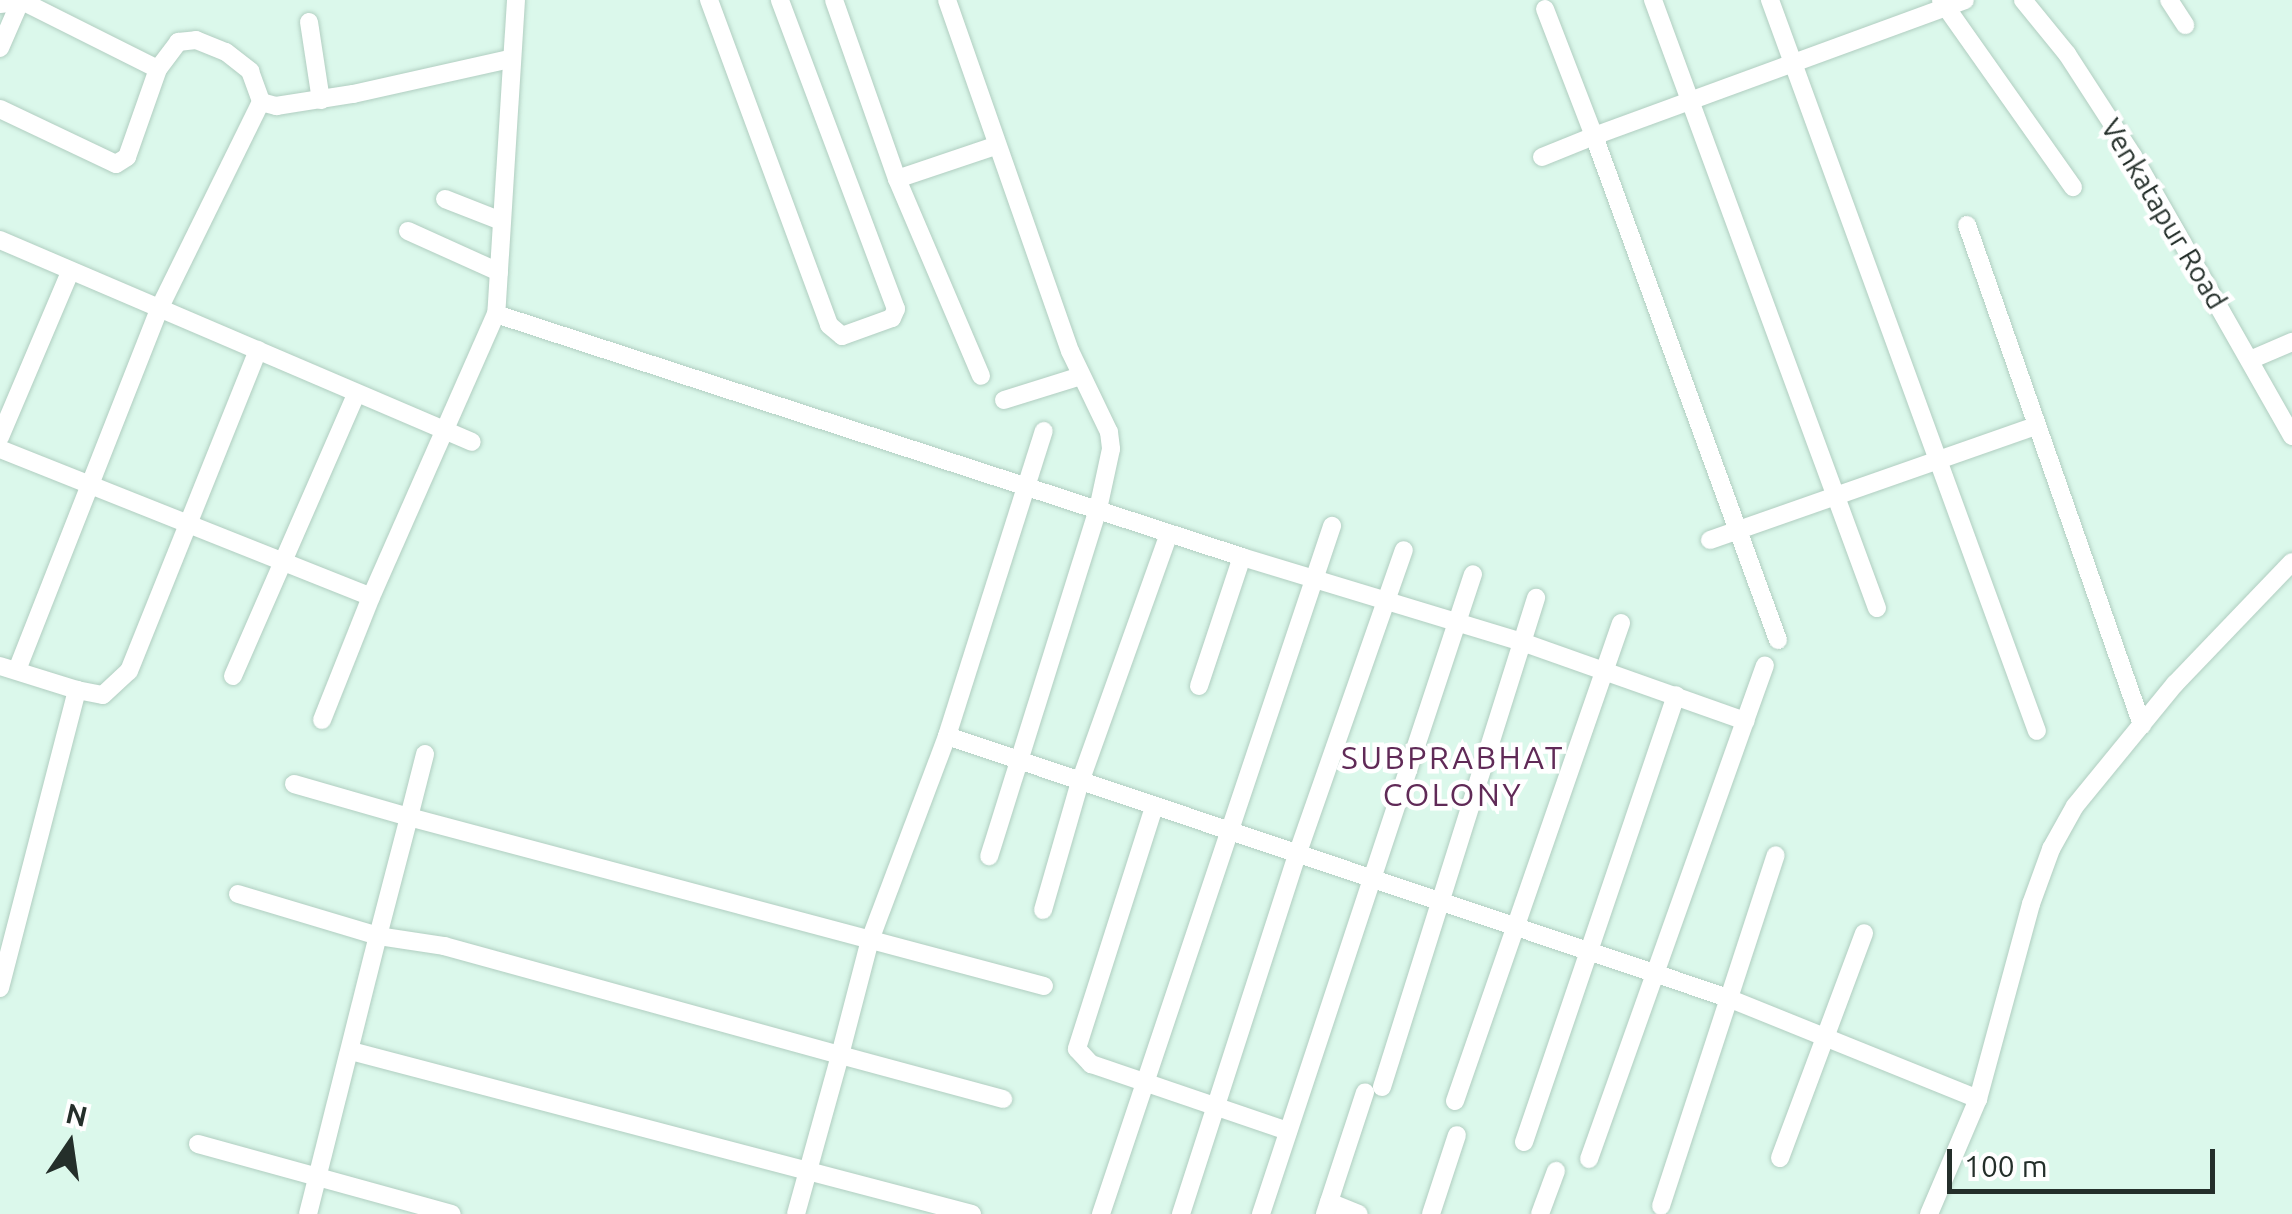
<!DOCTYPE html>
<style>
body{margin:0}
#map{position:relative;width:2292px;height:1214px;overflow:hidden;background:#dbf8eb;font-family:Ubuntu,sans-serif}
div>[style]{position:absolute}
.roads{filter:drop-shadow(0 0 2px #b1cec1) drop-shadow(0 0 2px #b1cec1)}
.minor>*{height:18px;margin:-9px;padding:0 9px;transform-origin:9px;border-radius:9px;background:#fff}
span{translate:-50% -50%;white-space:nowrap;text-align:center;line-height:1.15;-webkit-text-stroke:9px #fff;paint-order:stroke}
.street-label{font-size:28px;color:#242f2a}
.quarter-label{font-size:32px;color:#602a57;letter-spacing:2.5px}
.north{position:absolute;left:20px;top:1094px;width:100px;height:100px;-webkit-text-stroke:8px #fff;paint-order:stroke;rotate:13deg;font-size:28px;font-weight:700;line-height:40px;text-align:center;color:#242f2a}
.north::after{content:'';display:block;margin:auto;width:35px;height:45px;background:#242f2a;clip-path:polygon(50% 0,100% 100%,50% 72%,0 100%)}
.scale{position:absolute;left:1947px;top:1149px;width:268px;height:45px;box-sizing:border-box;border:5px solid #242f2a;border-top:0;padding-left:12px;font-size:30px;line-height:35px;white-space:nowrap;color:#242f2a;-webkit-text-stroke:8px #fff;paint-order:stroke}
</style>
<div id="map">
<div class="roads">
<div class="minor">
<div style="left:20px;top:0;width:154px;rotate:26.6deg"></div>
<div style="left:516px;top:0;width:315px;rotate:93.6deg"></div>
<div style="left:496px;top:314px;width:785px;rotate:18.04deg"></div>
<div style="left:1242px;top:557px;width:293px;rotate:16.9deg"></div>
<div style="left:1522px;top:642px;width:237px;rotate:19.5deg"></div>
<div style="left:1745px;top:721px;width:465px;rotate:109.6deg"></div>
<div style="left:709px;top:0;width:346px;rotate:69.7deg"></div>
<div style="left:829px;top:325px;width:17px;rotate:40deg"></div>
<div style="left:842px;top:336px;width:53px;rotate:-19.8deg"></div>
<div style="left:892px;top:318px;width:10px;rotate:-66deg"></div>
<div style="left:896px;top:309px;width:330px;rotate:-110.6deg"></div>
<div style="left:834px;top:0;width:190px;rotate:70.6deg"></div>
<div style="left:897px;top:179px;width:214px;rotate:66.9deg"></div>
<div style="left:947px;top:0;width:372px;rotate:70.7deg"></div>
<div style="left:1070px;top:351px;width:90px;rotate:64.3deg"></div>
<div style="left:1109px;top:432px;width:17px;rotate:83deg"></div>
<div style="left:1111px;top:449px;width:61px;rotate:102.2deg"></div>
<div style="left:1098px;top:509px;width:364px;rotate:107.4deg"></div>
<div style="left:1653px;top:0;width:648px;rotate:69.78deg"></div>
<div style="left:1770px;top:0;width:778px;rotate:69.94deg"></div>
<div style="left:1941px;top:0;width:229px;rotate:54.8deg"></div>
<div style="left:2023px;top:0;width:70px;rotate:50.8deg"></div>
<div style="left:2067px;top:54px;width:121px;rotate:57.1deg"></div>
<div style="left:2133px;top:156px;width:322px;rotate:60.4deg"></div>
<div style="left:2169px;top:0;width:30px;rotate:57deg"></div>
<div style="left:0;top:4px;width:20px;rotate:-6deg"></div>
<div style="left:309px;top:22px;width:79px;rotate:81.3deg"></div>
<div style="left:0;top:48px;width:50px;rotate:-66.5deg"></div>
<div style="left:0;top:109px;width:128px;rotate:25.4deg"></div>
<div style="left:116px;top:164px;width:13px;rotate:-32deg"></div>
<div style="left:127px;top:157px;width:93px;rotate:-70.6deg"></div>
<div style="left:158px;top:69px;width:34px;rotate:-53deg"></div>
<div style="left:178px;top:42px;width:18px;rotate:-6deg"></div>
<div style="left:196px;top:40px;width:32px;rotate:22deg"></div>
<div style="left:226px;top:52px;width:31px;rotate:38deg"></div>
<div style="left:250px;top:71px;width:33px;rotate:70deg"></div>
<div style="left:261px;top:102px;width:16px;rotate:15deg"></div>
<div style="left:276px;top:106px;width:78px;rotate:-8.9deg"></div>
<div style="left:353px;top:94px;width:161px;rotate:-12.6deg"></div>
<div style="left:1542px;top:157px;width:56px;rotate:-22deg"></div>
<div style="left:1594px;top:136px;width:136px;rotate:-111.1deg"></div>
<div style="left:897px;top:179px;width:103px;rotate:-18.6deg"></div>
<div style="left:445px;top:199px;width:60px;rotate:21.4deg"></div>
<div style="left:1967px;top:225px;width:530px;rotate:70.71deg"></div>
<div style="left:408px;top:231px;width:100px;rotate:24.3deg"></div>
<div style="left:0;top:240px;width:513px;rotate:23.17deg"></div>
<div style="left:2250px;top:360px;width:46px;rotate:-23.2deg"></div>
<div style="left:1004px;top:400px;width:81px;rotate:-17.3deg"></div>
<div style="left:0;top:437px;width:179px;rotate:-67deg"></div>
<div style="left:0;top:449px;width:399px;rotate:21.7deg"></div>
<div style="left:1710px;top:540px;width:345px;rotate:-19.3deg"></div>
<div style="left:1778px;top:640px;width:537px;rotate:-110.06deg"></div>
<div style="left:1594px;top:136px;width:395px;rotate:-20.1deg"></div>
<div style="left:0;top:666px;width:81px;rotate:17.3deg"></div>
<div style="left:17px;top:670px;width:392px;rotate:-68.5deg"></div>
<div style="left:161px;top:305px;width:226px;rotate:-63.8deg"></div>
<div style="left:233px;top:676px;width:308px;rotate:-66.4deg"></div>
<div style="left:1199px;top:686px;width:136px;rotate:-71.6deg"></div>
<div style="left:322px;top:720px;width:132px;rotate:-68.3deg"></div>
<div style="left:371px;top:597px;width:309px;rotate:-66.2deg"></div>
<div style="left:1745px;top:721px;width:59px;rotate:-70.3deg"></div>
<div style="left:947px;top:736px;width:824px;rotate:18.54deg"></div>
<div style="left:1728px;top:998px;width:270px;rotate:22deg"></div>
<div style="left:294px;top:784px;width:120px;rotate:16deg"></div>
<div style="left:409px;top:817px;width:65px;rotate:-75.7deg"></div>
<div style="left:1154px;top:807px;width:254px;rotate:107.7deg"></div>
<div style="left:1077px;top:1049px;width:21px;rotate:47deg"></div>
<div style="left:1091px;top:1064px;width:208px;rotate:18.8deg"></div>
<div style="left:238px;top:894px;width:146px;rotate:16.7deg"></div>
<div style="left:378px;top:936px;width:123px;rotate:-75.4deg"></div>
<div style="left:409px;top:817px;width:657px;rotate:14.9deg"></div>
<div style="left:1043px;top:910px;width:133px;rotate:-73.9deg"></div>
<div style="left:1080px;top:782px;width:264px;rotate:-70.3deg"></div>
<div style="left:0;top:988px;width:308px;rotate:-75.5deg"></div>
<div style="left:77px;top:690px;width:26px;rotate:11deg"></div>
<div style="left:103px;top:695px;width:35px;rotate:-43deg"></div>
<div style="left:129px;top:671px;width:346px;rotate:-68.1deg"></div>
<div style="left:351px;top:1051px;width:642px;rotate:14.71deg"></div>
<div style="left:1382px;top:1087px;width:513px;rotate:-72.52deg"></div>
<div style="left:1455px;top:1101px;width:506px;rotate:-70.85deg"></div>
<div style="left:1524px;top:1142px;width:472px;rotate:-71.2deg"></div>
<div style="left:198px;top:1144px;width:263px;rotate:15.4deg"></div>
<div style="left:1780px;top:1158px;width:240px;rotate:-69.5deg"></div>
<div style="left:1329px;top:1202px;width:32px;rotate:22deg"></div>
<div style="left:1661px;top:1206px;width:369px;rotate:-71.9deg"></div>
<div style="left:308px;top:1214px;width:287px;rotate:-75.9deg"></div>
<div style="left:378px;top:936px;width:67px;rotate:8.6deg"></div>
<div style="left:444px;top:946px;width:411px;rotate:15.4deg"></div>
<div style="left:840px;top:1055px;width:119px;rotate:-75.4deg"></div>
<div style="left:870px;top:940px;width:218px;rotate:-69.3deg"></div>
<div style="left:947px;top:736px;width:320px;rotate:-72.4deg"></div>
<div style="left:796px;top:1214px;width:165px;rotate:-74.5deg"></div>
<div style="left:840px;top:1055px;width:169px;rotate:15.1deg"></div>
<div style="left:1101px;top:1214px;width:726px;rotate:-71.44deg"></div>
<div style="left:1181px;top:1214px;width:377px;rotate:-72.1deg"></div>
<div style="left:1297px;top:855px;width:323px;rotate:-70.7deg"></div>
<div style="left:1261px;top:1214px;width:674px;rotate:-71.67deg"></div>
<div style="left:1325px;top:1214px;width:128px;rotate:-71.8deg"></div>
<div style="left:1431px;top:1214px;width:83px;rotate:-71.8deg"></div>
<div style="left:1540px;top:1214px;width:46px;rotate:-69.6deg"></div>
<div style="left:1929px;top:1214px;width:125px;rotate:-66.9deg"></div>
<div style="left:1978px;top:1099px;width:202px;rotate:-74.8deg"></div>
<div style="left:2031px;top:904px;width:59px;rotate:-70deg"></div>
<div style="left:2051px;top:849px;width:49px;rotate:-60.8deg"></div>
<div style="left:2075px;top:806px;width:158px;rotate:-50.7deg"></div>
<div style="left:2175px;top:684px;width:169px;rotate:-46.2deg"></div>
</div>
</div>
<div class="street-label">
<span style="left:2164px;top:214px;rotate:59deg">Venkatapur Road</span>
</div>
<div class="quarter-label">
<span style="left:1453px;top:776px">SUBPRABHAT<br>COLONY</span>
</div>
<div class="north">N</div>
<div class="scale">100 m</div>
</div>
